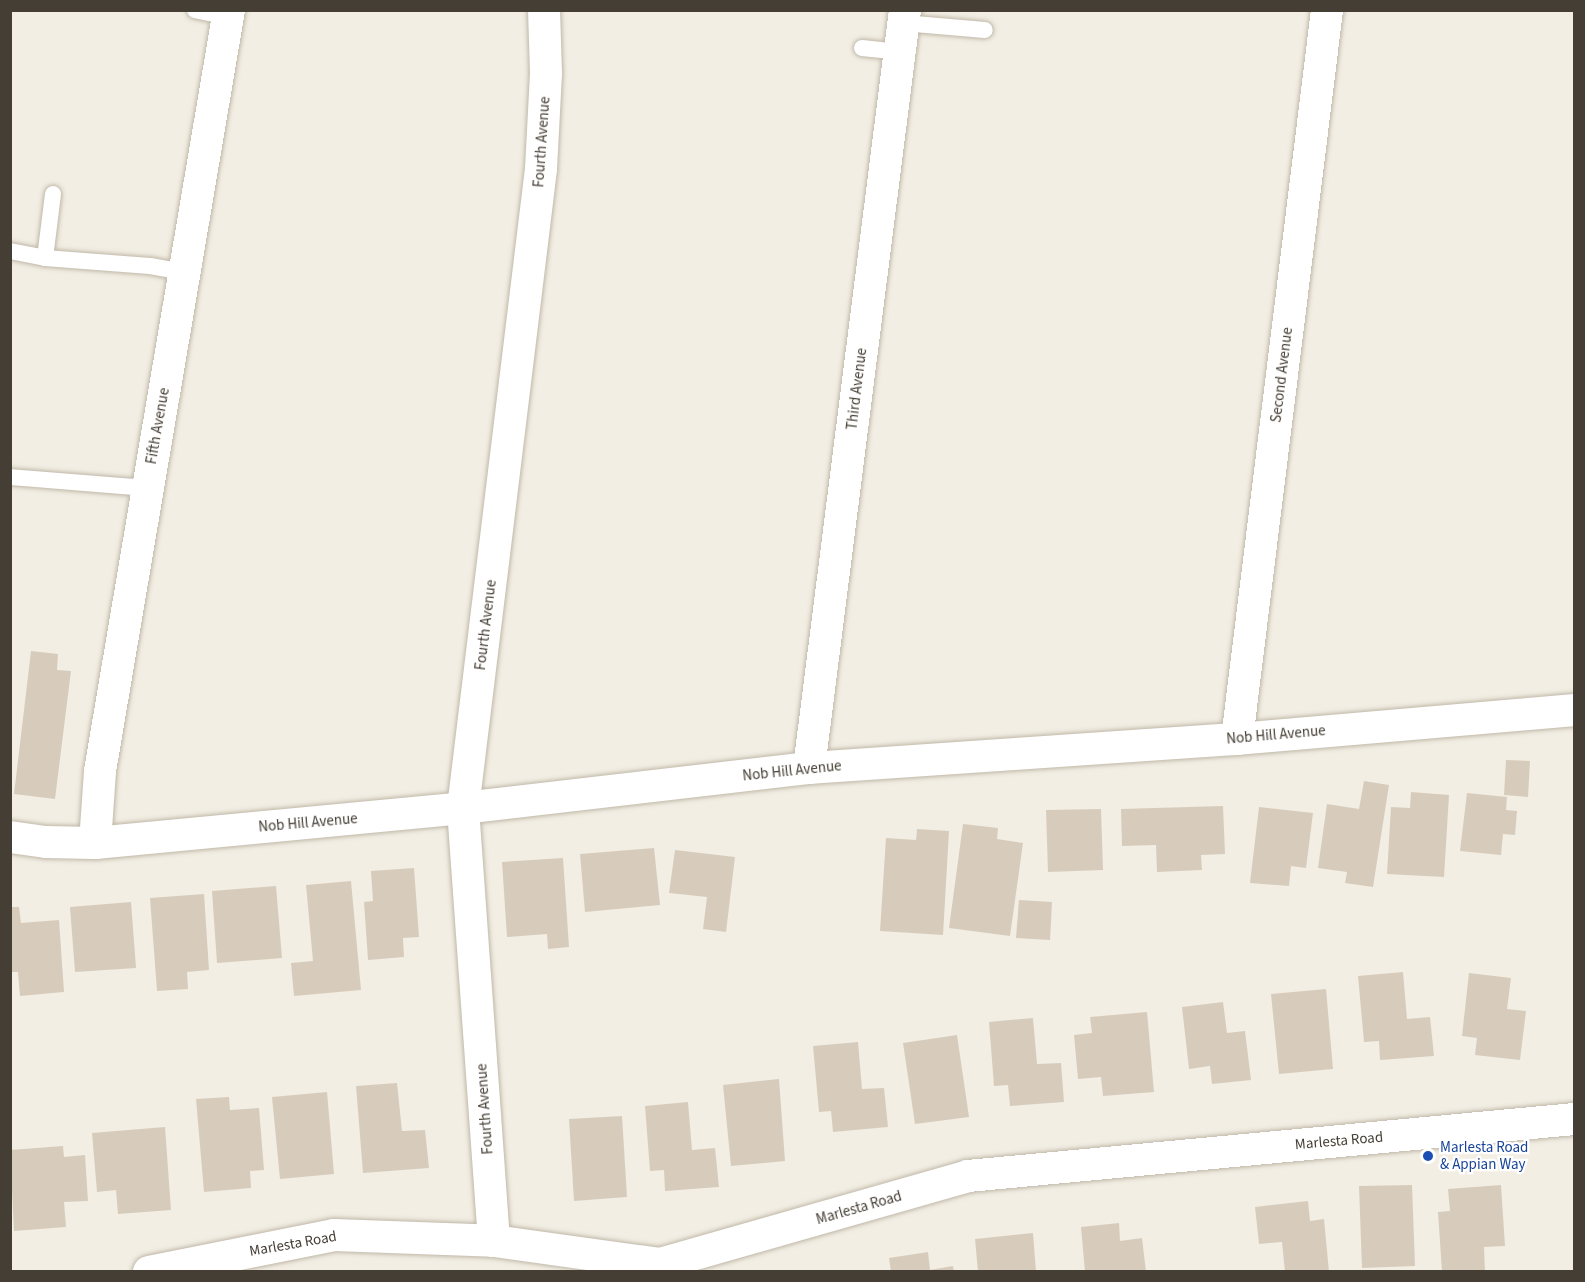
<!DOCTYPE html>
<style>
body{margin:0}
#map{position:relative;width:1585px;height:1282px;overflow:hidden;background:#f2eee3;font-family:"Source Sans 3",sans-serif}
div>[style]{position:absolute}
.building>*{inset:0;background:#d7ccbc}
.roads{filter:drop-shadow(0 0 2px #c0b8a9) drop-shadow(0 0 2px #c0b8a9)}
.service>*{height:16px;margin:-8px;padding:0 8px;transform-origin:8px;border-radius:8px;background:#fff}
.minor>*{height:32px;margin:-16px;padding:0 16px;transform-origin:16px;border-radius:16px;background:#fff}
.dots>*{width:16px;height:16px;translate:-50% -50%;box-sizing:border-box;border:3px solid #fff;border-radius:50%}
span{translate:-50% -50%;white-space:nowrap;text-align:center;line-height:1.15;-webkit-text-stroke:4.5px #fff;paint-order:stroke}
.street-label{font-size:15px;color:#443e34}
.transit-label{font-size:15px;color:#164399}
.left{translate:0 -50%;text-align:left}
.frame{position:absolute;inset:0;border:12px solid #443e34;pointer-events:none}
</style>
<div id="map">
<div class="building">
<div style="clip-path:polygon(31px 651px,58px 654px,57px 670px,71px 671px,55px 799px,14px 794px)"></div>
<div style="clip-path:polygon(1506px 760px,1530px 761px,1528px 797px,1504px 795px)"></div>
<div style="clip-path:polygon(1364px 781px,1389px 785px,1373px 887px,1345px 883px,1347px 872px,1318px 868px,1327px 804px,1359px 809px)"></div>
<div style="clip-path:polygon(1411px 792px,1449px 795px,1444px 877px,1387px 874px,1391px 807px,1410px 808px)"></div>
<div style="clip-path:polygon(1467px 793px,1507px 797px,1506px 810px,1517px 811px,1515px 835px,1503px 834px,1501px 855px,1460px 851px)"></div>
<div style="clip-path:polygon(1223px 806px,1225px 854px,1201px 855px,1202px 870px,1157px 872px,1156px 845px,1122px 846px,1121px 809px)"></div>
<div style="clip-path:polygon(1259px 807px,1313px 813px,1306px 868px,1291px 866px,1289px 886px,1250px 883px)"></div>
<div style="clip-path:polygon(1101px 809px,1103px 870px,1048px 872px,1046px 810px)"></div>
<div style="clip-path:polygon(963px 824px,998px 828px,997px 839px,1023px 843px,1010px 936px,949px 928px)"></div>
<div style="clip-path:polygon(917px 829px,949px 831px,943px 935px,880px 931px,886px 838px,916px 840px)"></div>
<div style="clip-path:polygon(654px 848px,660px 905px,585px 912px,580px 854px)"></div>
<div style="clip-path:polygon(675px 850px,735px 857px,726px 932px,703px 929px,707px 897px,669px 893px)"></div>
<div style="clip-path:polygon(563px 858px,569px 947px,548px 949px,547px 934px,507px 937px,502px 862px)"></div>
<div style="clip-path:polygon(414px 868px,419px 937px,403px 938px,404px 957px,368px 960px,364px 902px,373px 901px,371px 871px)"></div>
<div style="clip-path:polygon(351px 881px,361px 990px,294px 996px,291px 963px,313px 961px,306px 885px)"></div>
<div style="clip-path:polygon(276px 886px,282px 958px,217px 963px,212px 891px)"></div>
<div style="clip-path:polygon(204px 894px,209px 970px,187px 972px,188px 989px,157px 991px,150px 898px)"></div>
<div style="clip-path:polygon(1019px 900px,1052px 902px,1050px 940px,1016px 938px)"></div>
<div style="clip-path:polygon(131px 902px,136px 968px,75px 972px,70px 907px)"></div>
<div style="clip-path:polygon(10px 907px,19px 907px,21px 923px,59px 920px,64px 992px,20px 996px,18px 972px,10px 972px)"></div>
<div style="clip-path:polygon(1403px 972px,1407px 1019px,1430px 1017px,1434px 1056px,1380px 1060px,1379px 1041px,1364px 1042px,1358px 976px)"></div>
<div style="clip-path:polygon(1469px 973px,1511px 978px,1507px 1009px,1526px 1011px,1520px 1060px,1475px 1055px,1477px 1038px,1462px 1036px)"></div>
<div style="clip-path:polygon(1326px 989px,1333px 1069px,1279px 1074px,1271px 994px)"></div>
<div style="clip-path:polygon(1223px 1002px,1227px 1033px,1245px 1031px,1251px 1080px,1212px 1084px,1210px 1066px,1189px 1069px,1182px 1007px)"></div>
<div style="clip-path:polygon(1147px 1012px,1154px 1092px,1103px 1096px,1101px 1077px,1078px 1079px,1074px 1035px,1092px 1033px,1090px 1017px)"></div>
<div style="clip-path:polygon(1033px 1018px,1037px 1064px,1061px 1063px,1064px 1102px,1010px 1106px,1008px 1085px,994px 1086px,989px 1022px)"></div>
<div style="clip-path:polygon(957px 1035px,969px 1117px,915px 1124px,903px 1043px)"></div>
<div style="clip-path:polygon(858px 1042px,862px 1089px,884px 1088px,888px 1127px,833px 1132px,831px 1111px,819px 1112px,813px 1046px)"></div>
<div style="clip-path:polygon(779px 1079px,785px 1161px,731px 1166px,723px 1085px)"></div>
<div style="clip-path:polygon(397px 1083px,402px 1131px,425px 1130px,429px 1168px,363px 1173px,356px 1086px)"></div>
<div style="clip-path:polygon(327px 1092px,334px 1174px,280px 1179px,272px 1097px)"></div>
<div style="clip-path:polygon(229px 1097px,230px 1110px,259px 1108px,264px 1170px,250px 1171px,251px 1188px,204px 1192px,196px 1099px)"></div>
<div style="clip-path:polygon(688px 1102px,692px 1150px,715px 1148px,719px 1187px,665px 1191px,664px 1170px,650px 1171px,645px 1106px)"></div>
<div style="clip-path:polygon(622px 1116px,627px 1197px,574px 1201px,569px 1119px)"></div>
<div style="clip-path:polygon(165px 1127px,171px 1210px,118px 1214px,116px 1190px,97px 1192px,92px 1133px)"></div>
<div style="clip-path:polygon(63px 1146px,64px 1157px,85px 1155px,88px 1201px,64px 1202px,66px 1227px,14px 1231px,10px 1150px)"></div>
<div style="clip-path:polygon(1412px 1185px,1415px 1266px,1362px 1268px,1359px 1186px)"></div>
<div style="clip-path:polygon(1501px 1185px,1505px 1246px,1484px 1247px,1485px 1272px,1442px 1272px,1438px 1212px,1450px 1211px,1448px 1189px)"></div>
<div style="clip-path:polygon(1308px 1201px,1310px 1221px,1324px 1219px,1329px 1272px,1285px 1272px,1282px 1242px,1259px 1244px,1255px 1207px)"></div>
<div style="clip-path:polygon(1119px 1223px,1120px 1241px,1142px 1238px,1146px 1272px,1085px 1272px,1081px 1227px)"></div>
<div style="clip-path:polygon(1033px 1233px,1036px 1272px,978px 1272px,975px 1239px)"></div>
<div style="clip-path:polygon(928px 1252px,930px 1270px,953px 1266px,954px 1272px,891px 1272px,889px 1258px)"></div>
</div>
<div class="roads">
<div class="service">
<div style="left:195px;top:10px;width:34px;rotate:12deg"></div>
<div style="left:903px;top:23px;width:82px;rotate:4.9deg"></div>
<div style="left:862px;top:48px;width:37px;rotate:6deg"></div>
<div style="left:53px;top:194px;width:64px;rotate:97.1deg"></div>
<div style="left:45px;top:258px;width:105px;rotate:4.4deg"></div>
<div style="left:150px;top:266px;width:36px;rotate:10deg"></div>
<div style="left:10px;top:251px;width:36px;rotate:11deg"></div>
<div style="left:10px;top:477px;width:138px;rotate:4.6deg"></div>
</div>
<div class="minor">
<div style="left:1237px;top:739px;width:735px;rotate:-82.96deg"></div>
<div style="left:809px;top:768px;width:764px;rotate:-82.78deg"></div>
<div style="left:10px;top:837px;width:36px;rotate:8deg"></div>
<div style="left:46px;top:842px;width:49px;rotate:1.2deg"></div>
<div style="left:95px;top:843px;width:370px;rotate:-5.4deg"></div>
<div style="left:463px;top:808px;width:348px;rotate:-6.6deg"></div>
<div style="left:809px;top:768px;width:429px;rotate:-3.9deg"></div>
<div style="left:1237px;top:739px;width:338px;rotate:-4.9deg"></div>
<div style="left:95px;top:843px;width:72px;rotate:-86deg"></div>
<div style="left:100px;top:771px;width:772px;rotate:-80.38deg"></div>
<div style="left:494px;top:1241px;width:434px;rotate:-94.1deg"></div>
<div style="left:463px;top:808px;width:644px;rotate:-83.04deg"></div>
<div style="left:541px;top:169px;width:96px;rotate:-87deg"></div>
<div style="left:546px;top:73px;width:63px;rotate:-91.8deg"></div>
<div style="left:149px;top:1272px;width:189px;rotate:-11.3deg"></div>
<div style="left:334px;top:1235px;width:160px;rotate:2.1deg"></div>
<div style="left:494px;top:1241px;width:168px;rotate:7.9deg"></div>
<div style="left:660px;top:1264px;width:320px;rotate:-15.9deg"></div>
<div style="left:968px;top:1176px;width:609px;rotate:-5.37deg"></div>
</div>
</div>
<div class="dots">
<div style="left:1428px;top:1156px;background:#1a4fb4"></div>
</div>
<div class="street-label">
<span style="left:542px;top:142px;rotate:-86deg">Fourth Avenue</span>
<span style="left:1282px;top:375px;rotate:-83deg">Second Avenue</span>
<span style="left:857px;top:389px;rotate:-83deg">Third Avenue</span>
<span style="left:158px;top:426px;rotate:-80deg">Fifth Avenue</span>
<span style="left:486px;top:625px;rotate:-83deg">Fourth Avenue</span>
<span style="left:1276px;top:735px;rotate:-5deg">Nob Hill Avenue</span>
<span style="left:792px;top:771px;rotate:-6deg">Nob Hill Avenue</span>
<span style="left:308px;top:823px;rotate:-5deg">Nob Hill Avenue</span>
<span style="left:485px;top:1109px;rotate:-94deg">Fourth Avenue</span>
<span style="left:1339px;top:1141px;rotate:-5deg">Marlesta Road</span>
<span style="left:859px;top:1208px;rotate:-16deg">Marlesta Road</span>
<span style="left:293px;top:1244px;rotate:-10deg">Marlesta Road</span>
</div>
<div class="transit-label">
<span class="left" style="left:1440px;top:1156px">Marlesta Road<br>&amp; Appian Way</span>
</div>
<div class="frame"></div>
</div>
